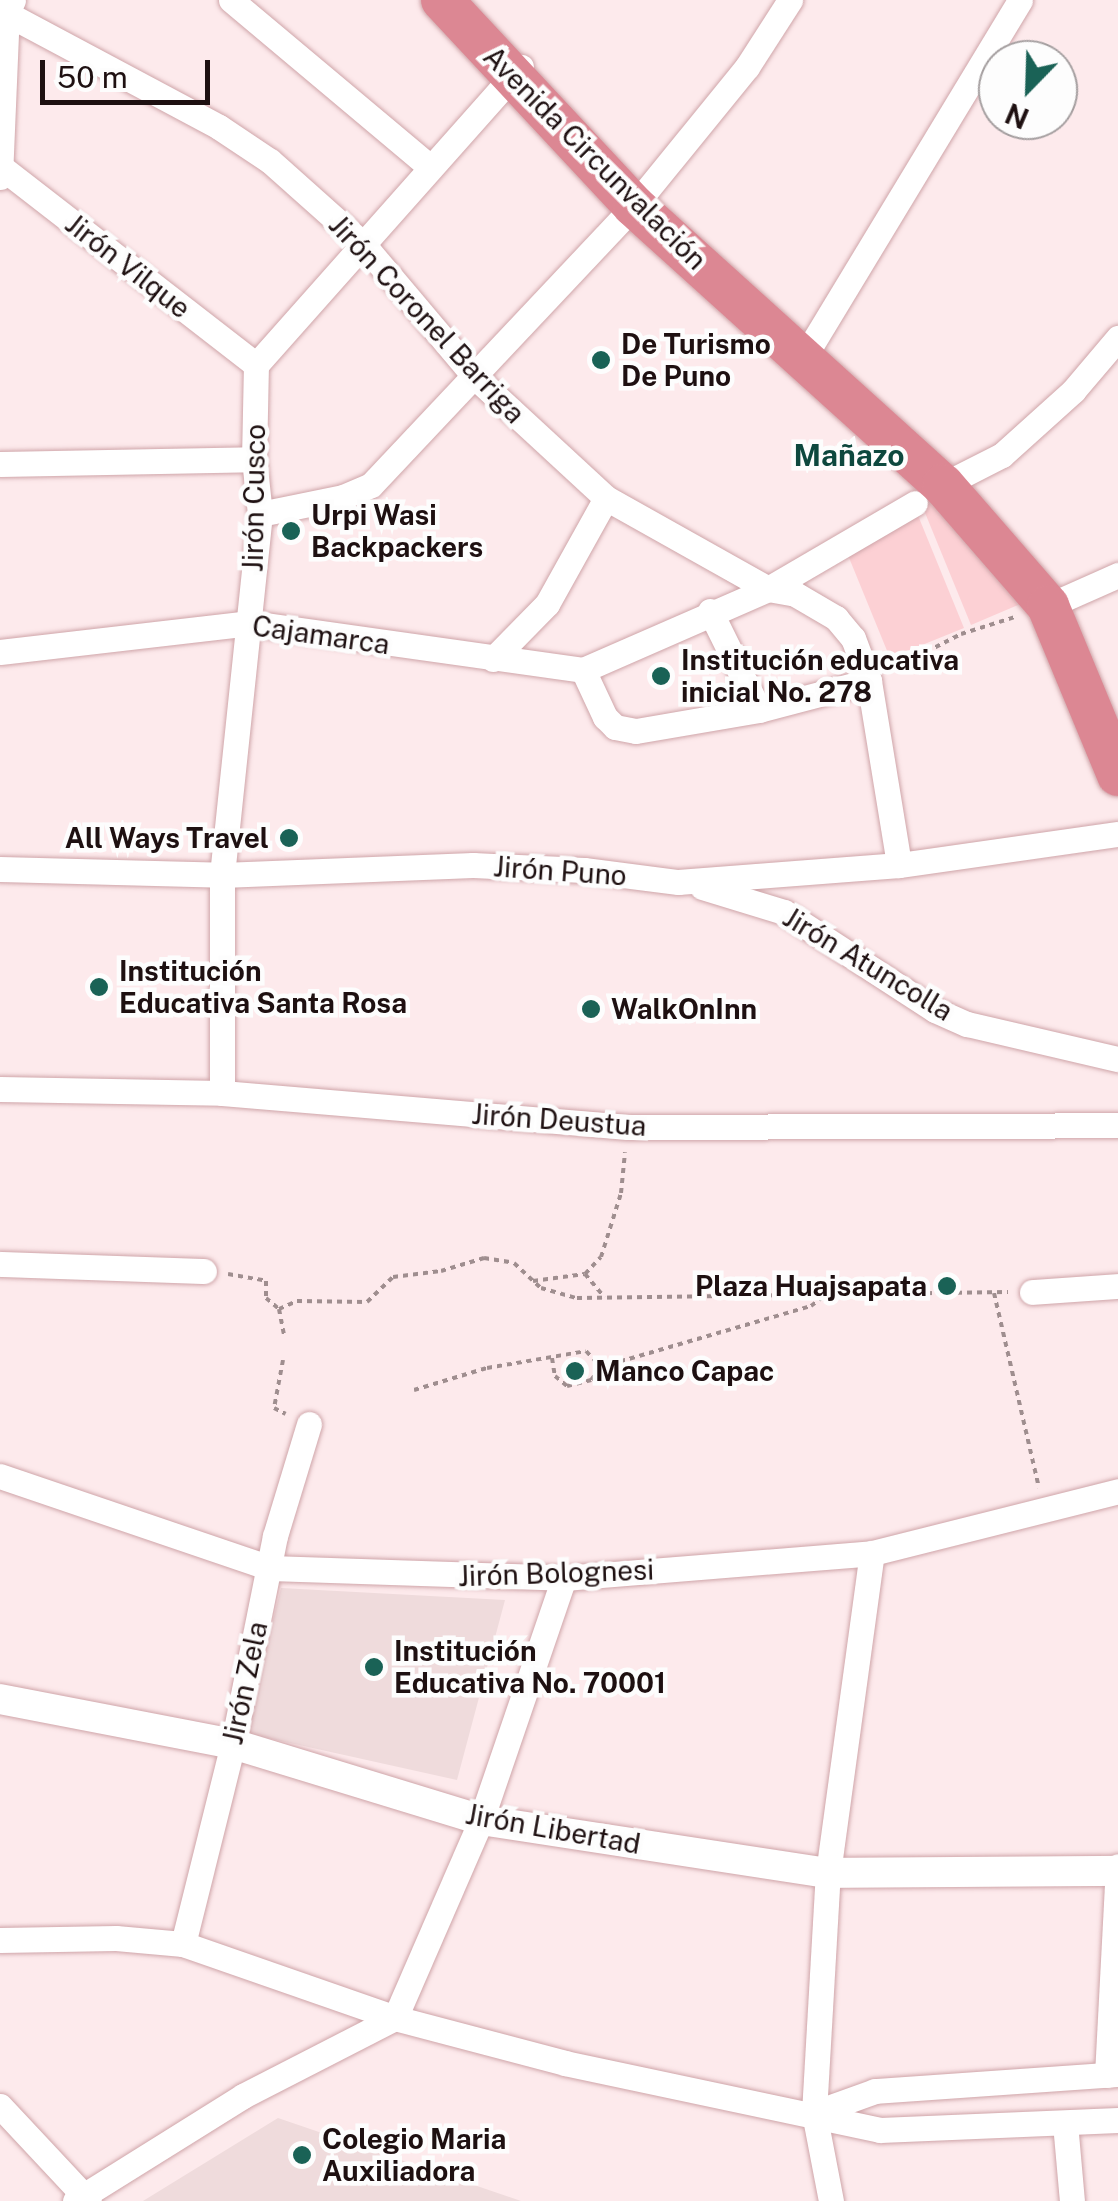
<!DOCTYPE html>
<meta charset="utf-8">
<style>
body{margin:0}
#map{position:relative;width:1118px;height:2201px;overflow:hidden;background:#fdeaec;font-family:"Public Sans",sans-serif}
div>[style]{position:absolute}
.built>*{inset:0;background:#efdbdc}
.green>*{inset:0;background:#fcd0d4}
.path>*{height:4px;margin-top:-2px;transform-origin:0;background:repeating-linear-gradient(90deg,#9f8e8f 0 5px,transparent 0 10px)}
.roads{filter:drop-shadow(0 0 2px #cfa5a9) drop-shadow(0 0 2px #cfa5a9)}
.minor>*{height:25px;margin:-12.5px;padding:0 12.5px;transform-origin:12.5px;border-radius:12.5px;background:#fff}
.tertiary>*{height:30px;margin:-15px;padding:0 15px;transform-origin:15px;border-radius:15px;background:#fff}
.trunk>*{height:42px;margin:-21px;padding:0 21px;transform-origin:21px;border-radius:21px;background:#dc8793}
.dots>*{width:28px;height:28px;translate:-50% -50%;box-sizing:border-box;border:5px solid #fdfdfd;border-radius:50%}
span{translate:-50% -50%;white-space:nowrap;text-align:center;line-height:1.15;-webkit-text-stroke:9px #fdfdfd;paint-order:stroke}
.street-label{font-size:28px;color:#1e1011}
.poi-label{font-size:28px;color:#1e1011;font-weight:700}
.left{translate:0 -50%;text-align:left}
.right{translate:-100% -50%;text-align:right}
.neighbourhood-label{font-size:30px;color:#0d483e;font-weight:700}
.north{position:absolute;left:978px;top:40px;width:100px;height:100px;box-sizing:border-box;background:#fdfdfd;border:2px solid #a49e9f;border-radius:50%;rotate:203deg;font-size:28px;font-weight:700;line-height:40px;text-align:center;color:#1e1011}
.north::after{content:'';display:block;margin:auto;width:35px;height:45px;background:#1a6256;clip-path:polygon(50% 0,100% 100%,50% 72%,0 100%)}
.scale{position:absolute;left:40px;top:60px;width:170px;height:45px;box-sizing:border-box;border:5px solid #1e1011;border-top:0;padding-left:12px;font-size:30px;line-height:35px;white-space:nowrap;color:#1e1011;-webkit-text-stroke:8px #fdfdfd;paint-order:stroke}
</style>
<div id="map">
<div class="built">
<div style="clip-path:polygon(281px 1588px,505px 1600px,457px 1780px,245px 1733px)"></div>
<div style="clip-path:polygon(278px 2118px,521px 2201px,143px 2201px)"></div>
</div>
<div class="green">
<div style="clip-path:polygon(935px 493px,1032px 599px,971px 625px,921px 503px)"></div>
<div style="clip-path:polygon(917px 513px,964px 628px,890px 658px,843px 543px)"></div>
</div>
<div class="path">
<div style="left:891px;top:670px;width:79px;rotate:-27.2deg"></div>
<div style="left:961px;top:634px;width:57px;rotate:-17.5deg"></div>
<div style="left:228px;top:1274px;width:39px;rotate:10deg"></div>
<div style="left:266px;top:1281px;width:17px;rotate:90deg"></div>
<div style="left:266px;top:1298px;width:17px;rotate:40deg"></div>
<div style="left:279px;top:1309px;width:26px;rotate:79deg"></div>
<div style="left:585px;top:1274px;width:30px;rotate:50deg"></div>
<div style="left:533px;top:1281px;width:52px;rotate:-7.7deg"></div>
<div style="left:585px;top:1274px;width:23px;rotate:-47deg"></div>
<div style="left:601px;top:1257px;width:67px;rotate:-72.6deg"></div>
<div style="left:621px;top:1193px;width:41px;rotate:-84.4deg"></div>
<div style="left:994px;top:1293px;width:200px;rotate:77deg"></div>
<div style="left:279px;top:1309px;width:20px;rotate:-24deg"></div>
<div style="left:297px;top:1301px;width:70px;rotate:0.8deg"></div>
<div style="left:367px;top:1302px;width:36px;rotate:-44deg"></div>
<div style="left:393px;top:1277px;width:48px;rotate:-7.1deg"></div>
<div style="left:441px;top:1271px;width:45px;rotate:-16.8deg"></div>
<div style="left:484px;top:1258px;width:30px;rotate:9deg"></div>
<div style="left:514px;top:1263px;width:37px;rotate:43deg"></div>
<div style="left:541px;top:1288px;width:37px;rotate:16deg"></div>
<div style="left:577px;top:1298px;width:431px;rotate:-0.8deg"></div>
<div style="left:552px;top:1358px;width:18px;rotate:81deg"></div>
<div style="left:555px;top:1376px;width:16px;rotate:40deg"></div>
<div style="left:567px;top:1386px;width:25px;rotate:-14deg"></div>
<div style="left:591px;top:1380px;width:16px;rotate:-52deg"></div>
<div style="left:283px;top:1360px;width:49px;rotate:100.6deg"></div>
<div style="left:274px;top:1408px;width:13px;rotate:27deg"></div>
<div style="left:414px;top:1390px;width:76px;rotate:-16.8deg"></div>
<div style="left:487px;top:1368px;width:100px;rotate:-9.7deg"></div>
<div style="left:586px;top:1351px;width:22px;rotate:47deg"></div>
<div style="left:601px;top:1367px;width:219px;rotate:-16.2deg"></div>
<div style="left:811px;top:1306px;width:23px;rotate:-38deg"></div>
</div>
<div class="roads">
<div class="minor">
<div style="left:231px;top:0;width:260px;rotate:40deg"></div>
<div style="left:0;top:10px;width:248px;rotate:28.1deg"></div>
<div style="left:219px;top:127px;width:61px;rotate:33.7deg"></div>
<div style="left:270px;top:161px;width:125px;rotate:41.7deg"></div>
<div style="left:363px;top:244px;width:174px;rotate:49.9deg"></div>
<div style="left:475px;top:377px;width:178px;rotate:42.7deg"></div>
<div style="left:606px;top:498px;width:186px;rotate:29.3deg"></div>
<div style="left:768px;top:589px;width:27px;rotate:10deg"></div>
<div style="left:795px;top:594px;width:48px;rotate:30.3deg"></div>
<div style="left:836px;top:618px;width:26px;rotate:50deg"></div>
<div style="left:853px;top:638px;width:46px;rotate:69.6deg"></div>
<div style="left:869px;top:681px;width:186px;rotate:80.7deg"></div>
<div style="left:1px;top:167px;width:323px;rotate:37.8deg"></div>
<div style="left:0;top:177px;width:165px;rotate:-87.6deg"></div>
<div style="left:7px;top:12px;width:13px;rotate:-63deg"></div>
<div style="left:804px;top:357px;width:417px;rotate:-58.8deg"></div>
<div style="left:0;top:464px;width:254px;rotate:-1.1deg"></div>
<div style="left:943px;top:485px;width:66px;rotate:-27deg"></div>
<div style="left:1002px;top:455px;width:96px;rotate:-42deg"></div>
<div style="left:1073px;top:391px;width:70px;rotate:-49.7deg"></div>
<div style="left:260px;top:514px;width:85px;rotate:-11.6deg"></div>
<div style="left:343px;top:497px;width:30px;rotate:-23deg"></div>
<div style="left:371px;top:485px;width:383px;rotate:-46.7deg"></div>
<div style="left:634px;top:206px;width:179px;rotate:-50.9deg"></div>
<div style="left:747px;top:67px;width:80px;rotate:-57.3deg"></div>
<div style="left:1048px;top:606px;width:77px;rotate:-23.9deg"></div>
<div style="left:710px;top:611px;width:110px;rotate:63.7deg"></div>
<div style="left:0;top:652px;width:252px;rotate:-6.6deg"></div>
<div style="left:250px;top:623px;width:336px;rotate:8deg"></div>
<div style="left:583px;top:670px;width:202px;rotate:-23.6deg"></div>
<div style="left:768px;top:589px;width:170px;rotate:-30.3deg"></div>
<div style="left:493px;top:659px;width:77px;rotate:-45.5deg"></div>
<div style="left:547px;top:604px;width:121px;rotate:-60.9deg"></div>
<div style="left:583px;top:670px;width:52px;rotate:64.9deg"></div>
<div style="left:605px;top:717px;width:14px;rotate:45deg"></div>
<div style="left:615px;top:727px;width:21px;rotate:11deg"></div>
<div style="left:636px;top:731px;width:125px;rotate:-9.7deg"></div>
<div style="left:759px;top:710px;width:114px;rotate:-14.8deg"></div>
<div style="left:0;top:869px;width:222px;rotate:1.5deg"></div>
<div style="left:222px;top:875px;width:251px;rotate:-2.3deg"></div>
<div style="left:473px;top:865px;width:111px;rotate:2.6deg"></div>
<div style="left:584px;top:870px;width:95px;rotate:7.3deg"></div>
<div style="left:678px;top:882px;width:222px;rotate:-4.4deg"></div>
<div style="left:899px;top:865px;width:221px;rotate:-8.1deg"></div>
<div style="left:702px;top:887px;width:86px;rotate:17deg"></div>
<div style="left:784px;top:912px;width:180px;rotate:33deg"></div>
<div style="left:935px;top:1010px;width:35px;rotate:24deg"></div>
<div style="left:967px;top:1024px;width:155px;rotate:13.1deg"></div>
<div style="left:0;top:1089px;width:222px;rotate:1deg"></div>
<div style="left:222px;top:1093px;width:407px;rotate:4.8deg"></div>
<div style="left:628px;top:1127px;width:490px;rotate:-0.2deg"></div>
<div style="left:222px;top:1093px;width:218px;rotate:-90deg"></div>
<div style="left:222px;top:875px;width:363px;rotate:-84deg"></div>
<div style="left:260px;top:514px;width:55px;rotate:-96.2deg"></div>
<div style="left:254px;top:459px;width:94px;rotate:-88.8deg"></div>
<div style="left:256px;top:365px;width:399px;rotate:-48.4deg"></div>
<div style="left:0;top:1264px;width:204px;rotate:2deg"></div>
<div style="left:1032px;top:1292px;width:86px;rotate:-4deg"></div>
<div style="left:0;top:1476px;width:285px;rotate:18.8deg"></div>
<div style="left:270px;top:1568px;width:294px;rotate:1.9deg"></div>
<div style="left:564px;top:1578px;width:309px;rotate:-4.6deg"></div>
<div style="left:872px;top:1553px;width:254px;rotate:-14.1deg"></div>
<div style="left:0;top:1940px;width:116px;rotate:-1deg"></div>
<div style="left:116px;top:1938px;width:67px;rotate:5.1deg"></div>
<div style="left:183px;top:1944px;width:225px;rotate:19.2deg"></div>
<div style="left:395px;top:2018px;width:176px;rotate:14.8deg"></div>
<div style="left:565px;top:2063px;width:322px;rotate:12deg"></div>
<div style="left:880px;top:2130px;width:238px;rotate:-2.4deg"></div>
<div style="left:183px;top:1944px;width:206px;rotate:-76deg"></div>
<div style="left:233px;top:1744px;width:212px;rotate:-78.6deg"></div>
<div style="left:275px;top:1536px;width:117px;rotate:-73.1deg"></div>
<div style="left:1107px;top:2075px;width:209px;rotate:-87deg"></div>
<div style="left:0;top:2106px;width:130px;rotate:46.9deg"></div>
<div style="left:814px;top:2113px;width:65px;rotate:-19.8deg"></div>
<div style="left:875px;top:2091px;width:244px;rotate:-4deg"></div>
<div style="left:1065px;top:2123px;width:78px;rotate:84.9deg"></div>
<div style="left:75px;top:2201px;width:198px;rotate:-32deg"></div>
<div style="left:243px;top:2096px;width:171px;rotate:-27.2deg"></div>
<div style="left:395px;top:2018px;width:216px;rotate:-66.5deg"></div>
<div style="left:481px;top:1820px;width:256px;rotate:-71.1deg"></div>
<div style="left:831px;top:2201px;width:90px;rotate:-100.9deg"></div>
<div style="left:814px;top:2113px;width:240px;rotate:-86.7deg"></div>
<div style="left:828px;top:1873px;width:323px;rotate:-82.2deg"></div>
</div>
<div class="tertiary">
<div style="left:0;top:1699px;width:237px;rotate:10.9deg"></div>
<div style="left:233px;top:1744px;width:259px;rotate:17deg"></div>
<div style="left:481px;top:1820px;width:351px;rotate:8.7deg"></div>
<div style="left:828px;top:1873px;width:290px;rotate:-0.4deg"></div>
</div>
<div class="trunk">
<div style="left:442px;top:0;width:282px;rotate:47deg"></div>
<div style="left:634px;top:206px;width:416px;rotate:42.1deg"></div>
<div style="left:943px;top:485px;width:160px;rotate:49deg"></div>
<div style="left:1048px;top:606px;width:183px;rotate:67.5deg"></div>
</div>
</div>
<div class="dots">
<div style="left:601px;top:360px;background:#1a6256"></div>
<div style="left:291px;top:531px;background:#1a6256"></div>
<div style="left:661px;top:676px;background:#1a6256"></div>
<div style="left:289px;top:838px;background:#1a6256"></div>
<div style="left:99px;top:987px;background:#1a6256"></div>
<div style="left:591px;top:1009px;background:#1a6256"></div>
<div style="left:947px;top:1286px;background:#1a6256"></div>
<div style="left:575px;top:1371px;background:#1a6256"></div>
<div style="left:374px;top:1667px;background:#1a6256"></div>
<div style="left:302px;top:2155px;background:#1a6256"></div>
</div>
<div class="street-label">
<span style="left:595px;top:158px;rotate:45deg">Avenida Circunvalación</span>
<span style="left:128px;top:266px;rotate:38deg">Jirón Vilque</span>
<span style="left:427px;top:319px;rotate:47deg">Jirón Coronel Barriga</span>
<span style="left:254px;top:498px;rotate:-89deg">Jirón Cusco</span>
<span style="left:321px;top:635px;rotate:8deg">Cajamarca</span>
<span style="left:560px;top:871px;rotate:4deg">Jirón Puno</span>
<span style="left:868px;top:964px;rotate:31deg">Jirón Atuncolla</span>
<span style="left:559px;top:1120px;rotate:4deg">Jirón Deustua</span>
<span style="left:556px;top:1573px;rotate:-2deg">Jirón Bolognesi</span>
<span style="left:245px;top:1683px;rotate:-78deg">Jirón Zela</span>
<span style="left:553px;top:1829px;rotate:10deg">Jirón Libertad</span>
</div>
<div class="poi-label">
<span class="left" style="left:621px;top:360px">De Turismo<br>De Puno</span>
<span class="left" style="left:311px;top:531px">Urpi Wasi<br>Backpackers</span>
<span class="left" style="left:681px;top:676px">Institución educativa<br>inicial No. 278</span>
<span class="right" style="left:269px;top:838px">All Ways Travel</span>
<span class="left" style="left:119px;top:987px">Institución<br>Educativa Santa Rosa</span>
<span class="left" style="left:611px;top:1009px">WalkOnInn</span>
<span class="right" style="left:927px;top:1286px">Plaza Huajsapata</span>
<span class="left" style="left:595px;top:1371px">Manco Capac</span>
<span class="left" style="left:394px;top:1667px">Institución<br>Educativa No. 70001</span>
<span class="left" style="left:322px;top:2155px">Colegio Maria<br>Auxiliadora</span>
</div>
<div class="neighbourhood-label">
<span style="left:849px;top:455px">Mañazo</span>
</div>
<div class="north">N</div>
<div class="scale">50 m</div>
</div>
